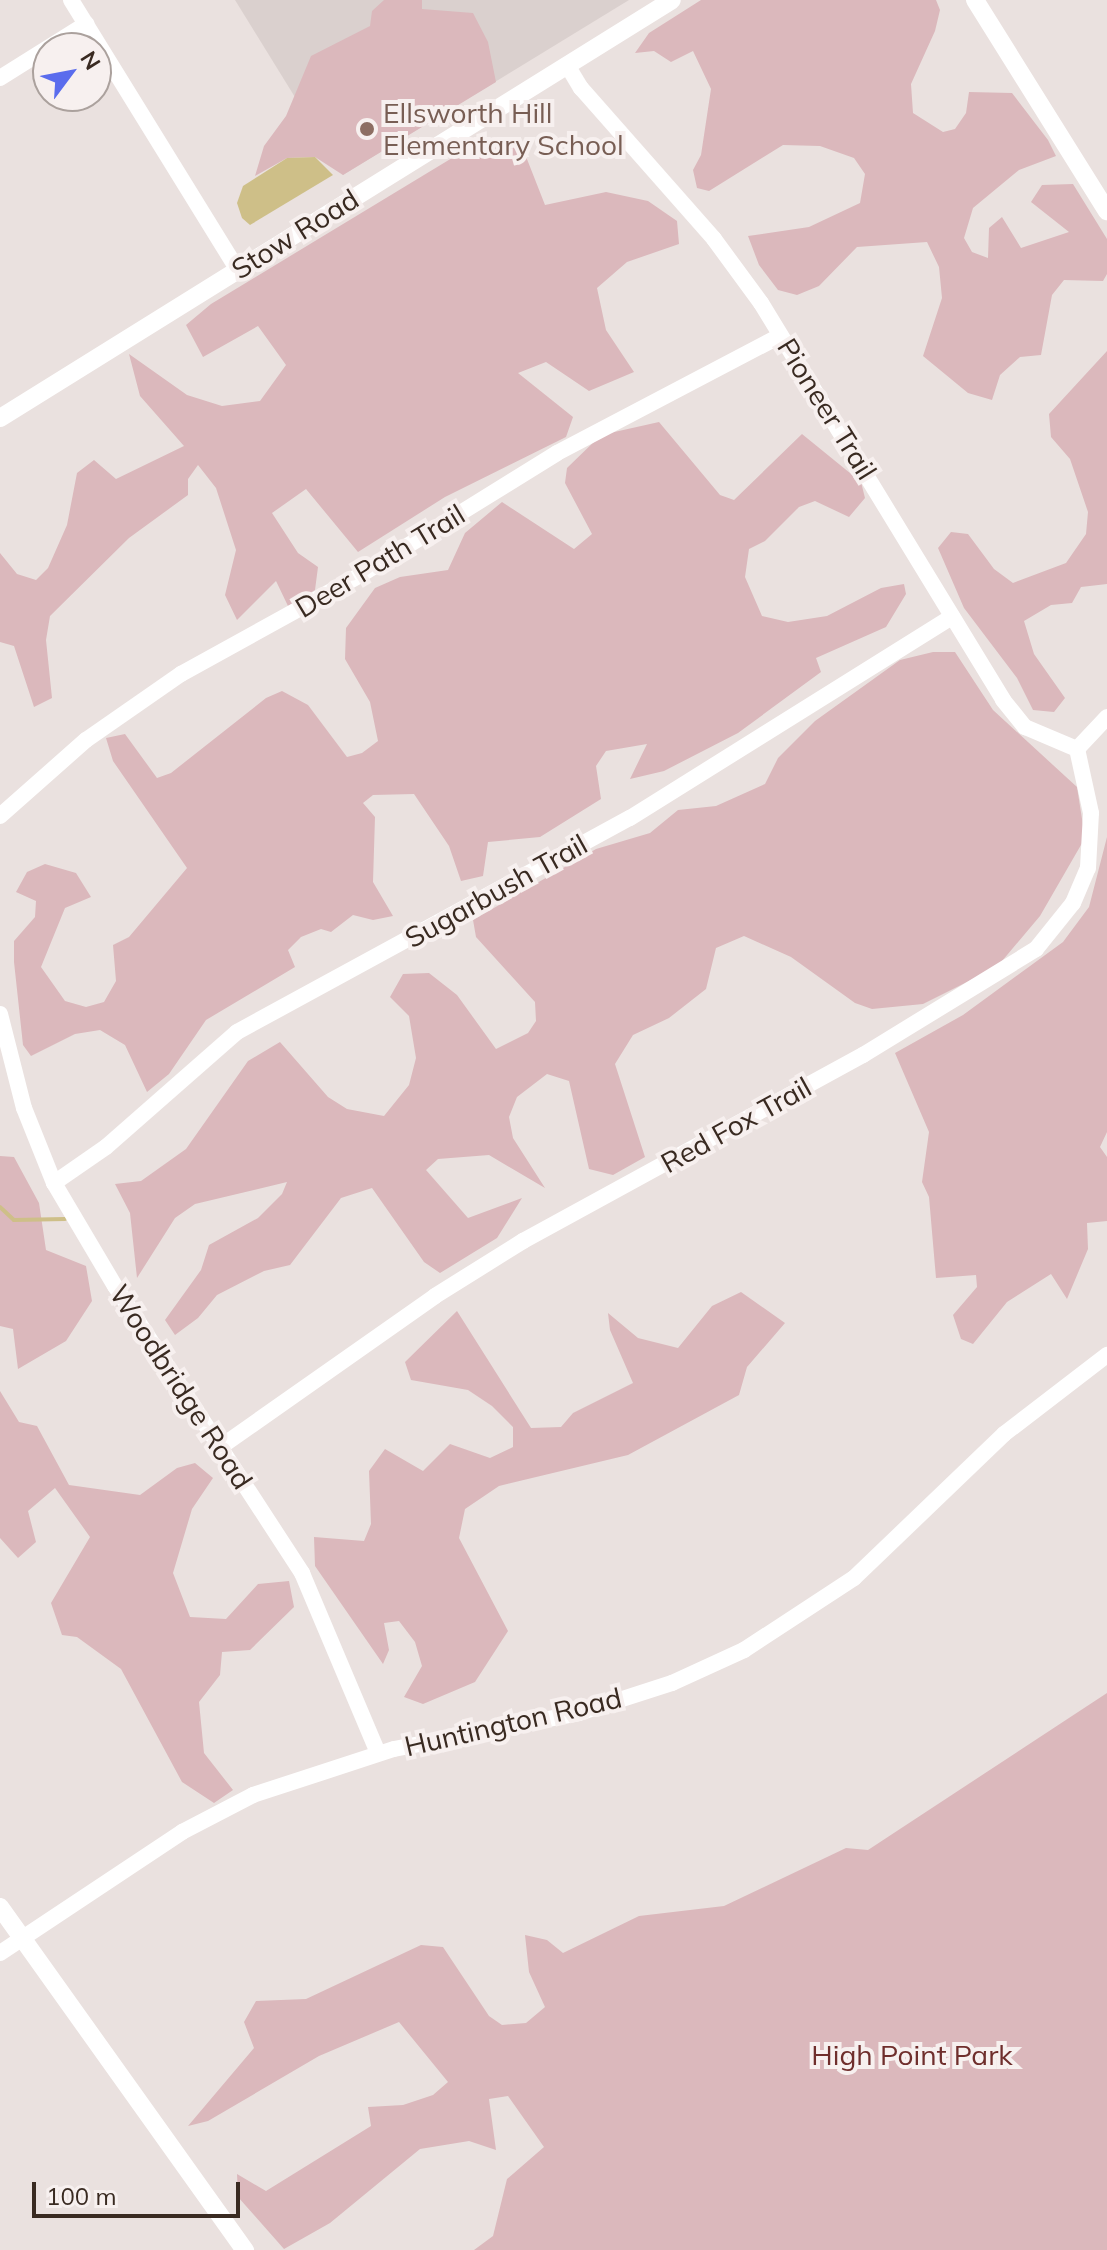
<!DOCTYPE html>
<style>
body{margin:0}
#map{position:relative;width:1107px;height:2250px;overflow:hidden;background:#eae1df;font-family:Mulish,sans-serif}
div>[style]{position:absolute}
.built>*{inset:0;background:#dad0ce}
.green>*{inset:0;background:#dbb8bc}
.water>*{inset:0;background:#cebf88}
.stream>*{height:4px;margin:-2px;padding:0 2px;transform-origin:2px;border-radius:2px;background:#cebf88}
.minor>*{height:16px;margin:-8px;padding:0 8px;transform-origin:8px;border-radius:8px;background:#fff}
.tertiary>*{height:18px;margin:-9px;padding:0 9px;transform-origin:9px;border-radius:9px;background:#fff}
.dots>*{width:22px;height:22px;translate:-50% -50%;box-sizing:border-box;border:4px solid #f7f0ef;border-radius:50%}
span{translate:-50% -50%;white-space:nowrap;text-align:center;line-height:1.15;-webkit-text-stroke:8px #f7f0ef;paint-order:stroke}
.education-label{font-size:28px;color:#785e54}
.left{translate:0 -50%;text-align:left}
.street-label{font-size:28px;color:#392a21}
.park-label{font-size:28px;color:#6f2e2c}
.north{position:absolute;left:32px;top:32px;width:80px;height:80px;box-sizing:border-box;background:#f7f0ef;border:2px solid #aba19d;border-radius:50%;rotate:58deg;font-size:22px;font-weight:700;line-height:32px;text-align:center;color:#392a21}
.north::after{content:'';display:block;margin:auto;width:28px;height:36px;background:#5a6ced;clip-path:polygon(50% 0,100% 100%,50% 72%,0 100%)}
.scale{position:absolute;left:32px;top:2182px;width:208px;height:36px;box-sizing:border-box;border:4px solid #392a21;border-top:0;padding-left:10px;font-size:24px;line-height:28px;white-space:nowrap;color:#392a21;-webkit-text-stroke:6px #f7f0ef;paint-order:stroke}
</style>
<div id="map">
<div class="built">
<div style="clip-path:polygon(235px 0,629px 0,343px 175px)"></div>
</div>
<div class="green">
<div style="clip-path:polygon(384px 0,422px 0,422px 9px,473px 13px,488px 42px,496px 82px,343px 175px,315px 157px,287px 158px,255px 176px,264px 146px,286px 116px,311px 56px,370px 26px,372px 11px)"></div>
<div style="clip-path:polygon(701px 0,936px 0,940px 10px,935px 31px,911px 84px,913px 113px,943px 132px,955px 129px,966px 113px,969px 92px,1012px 93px,1048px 140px,1056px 156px,1019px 170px,973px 208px,964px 238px,972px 252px,988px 258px,989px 228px,1002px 217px,1021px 248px,1069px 232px,1031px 202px,1042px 185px,1073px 184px,1107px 239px,1107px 274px,1103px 281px,1064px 280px,1052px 295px,1041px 355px,1020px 357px,1000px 375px,992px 400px,968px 393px,923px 356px,942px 298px,939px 267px,927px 242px,857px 247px,819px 286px,797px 295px,778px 290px,759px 265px,748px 236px,809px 227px,860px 203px,865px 174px,854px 158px,820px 146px,783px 145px,709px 191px,697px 188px,693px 170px,701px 155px,711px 89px,693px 51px,671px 62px,654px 51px,635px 53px,649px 33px)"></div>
<div style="clip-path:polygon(495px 138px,525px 154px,545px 205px,606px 192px,648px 201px,677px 221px,679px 244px,627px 262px,597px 288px,606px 330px,634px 372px,589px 391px,546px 362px,518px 373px,573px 417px,566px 437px,445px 497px,358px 552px,306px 489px,272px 513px,298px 553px,318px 567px,315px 590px,288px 606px,276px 581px,237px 620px,225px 595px,236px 550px,216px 488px,198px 465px,188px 479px,188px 495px,129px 538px,50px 616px,46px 640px,52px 698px,34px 707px,14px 646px,0 642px,0 553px,17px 574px,36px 580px,48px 568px,67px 525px,77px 473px,94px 460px,116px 479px,184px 446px,140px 396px,129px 354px,187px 395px,222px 406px,260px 401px,286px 365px,258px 326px,203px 357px,186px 325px,211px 304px,457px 155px)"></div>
<div style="clip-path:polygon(1107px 351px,1107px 584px,1081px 587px,1072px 603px,1051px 605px,1024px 621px,1034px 654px,1065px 698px,1054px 712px,1033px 710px,1017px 678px,964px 608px,938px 548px,951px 532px,968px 534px,994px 569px,1013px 583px,1066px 563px,1086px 534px,1088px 512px,1070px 459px,1051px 437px,1049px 414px)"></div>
<div style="clip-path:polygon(659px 422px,720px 495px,734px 500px,802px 434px,861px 482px,865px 498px,849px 517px,815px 501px,799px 507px,765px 541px,749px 549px,745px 577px,762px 616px,788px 622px,827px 616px,881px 588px,904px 584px,906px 594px,886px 627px,816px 658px,821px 672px,738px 733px,664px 771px,630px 779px,647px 744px,606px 751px,596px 766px,601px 799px,540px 837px,488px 842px,483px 876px,461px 881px,449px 846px,414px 794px,373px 795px,363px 803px,375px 817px,373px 882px,393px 916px,373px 920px,353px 915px,331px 932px,321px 929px,301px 937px,288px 950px,295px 967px,206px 1020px,169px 1074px,147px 1092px,125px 1045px,100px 1030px,75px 1034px,31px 1056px,23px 1045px,14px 962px,14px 941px,35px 917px,36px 901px,16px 892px,27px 872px,45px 864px,76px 873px,91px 897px,65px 908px,41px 967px,65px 1001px,86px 1007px,104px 1002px,116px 981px,113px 945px,129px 937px,187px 868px,113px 761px,106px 738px,125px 734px,157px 778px,171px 773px,266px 698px,282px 691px,308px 705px,347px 757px,362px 753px,378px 741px,370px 702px,345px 659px,346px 628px,375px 588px,400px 577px,448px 570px,465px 533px,502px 502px,574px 549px,592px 534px,565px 483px,567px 468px,601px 435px)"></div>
<div style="clip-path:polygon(933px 652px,955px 652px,993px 710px,1077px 787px,1085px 838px,1040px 916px,997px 967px,923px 1004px,872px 1009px,855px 1003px,791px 957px,744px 936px,716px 948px,706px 989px,669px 1018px,633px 1035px,615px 1064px,645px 1157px,613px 1175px,589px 1169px,569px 1081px,547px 1074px,517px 1097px,509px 1117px,513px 1138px,545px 1188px,489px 1155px,438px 1159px,426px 1170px,468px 1218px,522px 1198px,497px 1238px,440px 1273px,424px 1262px,372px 1188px,341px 1198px,290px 1265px,264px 1271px,217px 1295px,198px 1318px,175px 1335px,165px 1320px,201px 1270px,209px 1245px,258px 1218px,282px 1194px,287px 1182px,195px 1204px,175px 1218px,137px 1278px,130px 1213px,115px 1184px,141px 1181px,186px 1149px,248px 1061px,280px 1042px,328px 1097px,347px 1109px,384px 1116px,409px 1085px,416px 1058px,409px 1016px,390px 997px,403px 974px,429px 973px,457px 995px,496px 1049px,528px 1033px,536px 1021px,535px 1002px,476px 937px,473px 920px,596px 849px,650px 833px,678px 810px,716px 806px,765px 784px,778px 758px,815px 721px,900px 660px)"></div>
<div style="clip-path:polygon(1107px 837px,1107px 1132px,1100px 1147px,1107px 1157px,1107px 1221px,1087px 1223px,1088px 1249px,1067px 1299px,1051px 1274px,1007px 1302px,973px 1344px,961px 1339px,953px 1315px,977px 1287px,976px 1275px,936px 1278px,929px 1197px,922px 1182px,929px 1132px,895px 1053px,963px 1015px,1063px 942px,1089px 907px)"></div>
<div style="clip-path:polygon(0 1156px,14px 1157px,39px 1203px,46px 1250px,86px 1266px,92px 1301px,66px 1341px,18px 1369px,13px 1329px,0 1326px)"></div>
<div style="clip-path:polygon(741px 1292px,785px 1323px,747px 1367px,739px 1395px,628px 1455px,499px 1486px,465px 1509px,459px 1538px,508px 1631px,475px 1682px,423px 1704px,404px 1697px,422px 1666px,415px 1642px,399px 1621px,384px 1623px,389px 1650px,383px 1664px,315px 1566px,314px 1537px,364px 1541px,371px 1524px,369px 1471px,385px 1449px,423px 1471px,450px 1444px,490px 1458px,513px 1447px,513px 1427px,492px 1406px,468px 1390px,411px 1380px,405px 1362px,457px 1311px,531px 1428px,561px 1427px,573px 1413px,633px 1383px,610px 1330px,608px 1313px,638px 1338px,678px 1348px,712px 1306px)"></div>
<div style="clip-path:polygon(0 1391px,19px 1422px,37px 1426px,69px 1485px,140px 1495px,177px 1468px,195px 1463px,213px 1478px,192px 1509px,173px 1573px,190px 1617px,226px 1619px,258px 1584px,289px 1581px,294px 1607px,250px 1650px,222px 1652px,220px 1675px,199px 1702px,204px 1753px,233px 1790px,214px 1803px,182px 1782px,121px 1669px,77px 1637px,62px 1635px,51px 1603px,90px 1537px,55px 1488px,28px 1511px,36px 1542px,18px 1558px,0 1538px)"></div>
<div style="clip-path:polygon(1107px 1693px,1107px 2250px,474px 2250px,493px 2236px,507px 2179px,544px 2147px,508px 2096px,489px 2099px,496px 2150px,469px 2141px,420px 2149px,330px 2223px,284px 2249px,238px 2197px,237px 2174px,266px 2191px,371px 2126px,368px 2107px,403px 2105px,433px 2095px,448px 2082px,399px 2022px,319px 2056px,208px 2121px,188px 2126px,254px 2048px,244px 2022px,256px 2001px,306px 1999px,421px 1945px,443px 1947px,489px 2016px,502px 2025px,526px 2023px,545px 2007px,529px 1972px,525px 1935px,547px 1940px,563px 1953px,639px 1916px,724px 1906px,846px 1848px,868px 1850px)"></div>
</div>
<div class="water">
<div style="clip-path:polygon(315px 157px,333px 175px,250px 225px,242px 218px,237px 203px,243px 186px,287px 158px)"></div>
</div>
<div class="stream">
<div style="left:0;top:1207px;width:19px;rotate:43deg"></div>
<div style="left:14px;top:1220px;width:51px;rotate:-1.1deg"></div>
</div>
<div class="minor">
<div style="left:71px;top:0;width:317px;rotate:58.3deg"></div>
<div style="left:567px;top:65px;width:27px;rotate:59deg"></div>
<div style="left:581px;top:88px;width:201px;rotate:48.6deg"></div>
<div style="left:714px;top:239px;width:79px;rotate:53.7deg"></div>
<div style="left:761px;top:303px;width:465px;rotate:58.6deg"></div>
<div style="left:1003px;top:700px;width:35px;rotate:51deg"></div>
<div style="left:1025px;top:727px;width:56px;rotate:22.9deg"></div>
<div style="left:0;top:78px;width:102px;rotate:-32.1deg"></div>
<div style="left:0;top:816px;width:115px;rotate:-41.5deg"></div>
<div style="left:86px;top:740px;width:116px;rotate:-34.8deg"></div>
<div style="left:181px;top:674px;width:207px;rotate:-28.9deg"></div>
<div style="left:362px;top:574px;width:229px;rotate:-31.8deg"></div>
<div style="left:557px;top:453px;width:252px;rotate:-27.7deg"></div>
<div style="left:0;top:1014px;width:97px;rotate:75.7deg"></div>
<div style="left:24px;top:1108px;width:81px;rotate:68.2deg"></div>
<div style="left:54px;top:1183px;width:120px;rotate:59.4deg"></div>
<div style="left:115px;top:1286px;width:343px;rotate:56.9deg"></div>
<div style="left:302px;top:1573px;width:195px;rotate:67.1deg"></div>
<div style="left:54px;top:1183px;width:63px;rotate:-34.7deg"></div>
<div style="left:106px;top:1147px;width:174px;rotate:-41.3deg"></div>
<div style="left:237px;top:1032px;width:447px;rotate:-28.6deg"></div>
<div style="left:630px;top:818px;width:380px;rotate:-32deg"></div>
<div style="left:219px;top:1448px;width:264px;rotate:-35.1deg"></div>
<div style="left:435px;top:1296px;width:104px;rotate:-32deg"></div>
<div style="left:523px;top:1241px;width:388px;rotate:-28.7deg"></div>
<div style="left:863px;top:1055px;width:203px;rotate:-31.5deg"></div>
<div style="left:1036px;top:949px;width:59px;rotate:-51.2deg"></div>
<div style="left:1073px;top:903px;width:38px;rotate:-67deg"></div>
<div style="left:1088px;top:868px;width:55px;rotate:-86.9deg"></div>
<div style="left:1091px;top:813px;width:66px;rotate:-102.3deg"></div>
<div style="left:1077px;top:749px;width:44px;rotate:-46.8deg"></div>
<div style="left:0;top:1953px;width:219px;rotate:-33.6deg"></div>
<div style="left:182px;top:1832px;width:80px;rotate:-27.5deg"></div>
<div style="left:253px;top:1795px;width:148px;rotate:-18.1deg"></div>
<div style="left:394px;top:1749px;width:188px;rotate:-11deg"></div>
<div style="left:579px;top:1713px;width:98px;rotate:-17.9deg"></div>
<div style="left:672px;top:1683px;width:79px;rotate:-24.6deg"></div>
<div style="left:744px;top:1650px;width:131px;rotate:-33.2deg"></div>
<div style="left:854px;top:1578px;width:208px;rotate:-43.8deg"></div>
<div style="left:1004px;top:1434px;width:130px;rotate:-37.5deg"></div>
</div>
<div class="tertiary">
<div style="left:975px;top:0;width:249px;rotate:58deg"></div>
<div style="left:0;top:418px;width:791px;rotate:-31.88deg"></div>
<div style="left:0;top:1907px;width:422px;rotate:54.5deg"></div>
</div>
<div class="dots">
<div style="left:367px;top:129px;background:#8d6e63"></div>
</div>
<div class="education-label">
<span class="left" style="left:383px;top:129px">Ellsworth Hill<br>Elementary School</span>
</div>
<div class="street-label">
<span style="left:295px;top:234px;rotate:-32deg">Stow Road</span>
<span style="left:827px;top:409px;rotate:58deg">Pioneer Trail</span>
<span style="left:380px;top:561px;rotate:-31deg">Deer Path Trail</span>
<span style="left:496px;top:891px;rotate:-29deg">Sugarbush Trail</span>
<span style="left:736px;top:1125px;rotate:-29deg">Red Fox Trail</span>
<span style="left:181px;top:1387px;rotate:57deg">Woodbridge Road</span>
<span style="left:513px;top:1722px;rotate:-13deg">Huntington Road</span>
</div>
<div class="park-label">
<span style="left:912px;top:2055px">High Point Park</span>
</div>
<div class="north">N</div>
<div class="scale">100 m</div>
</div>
